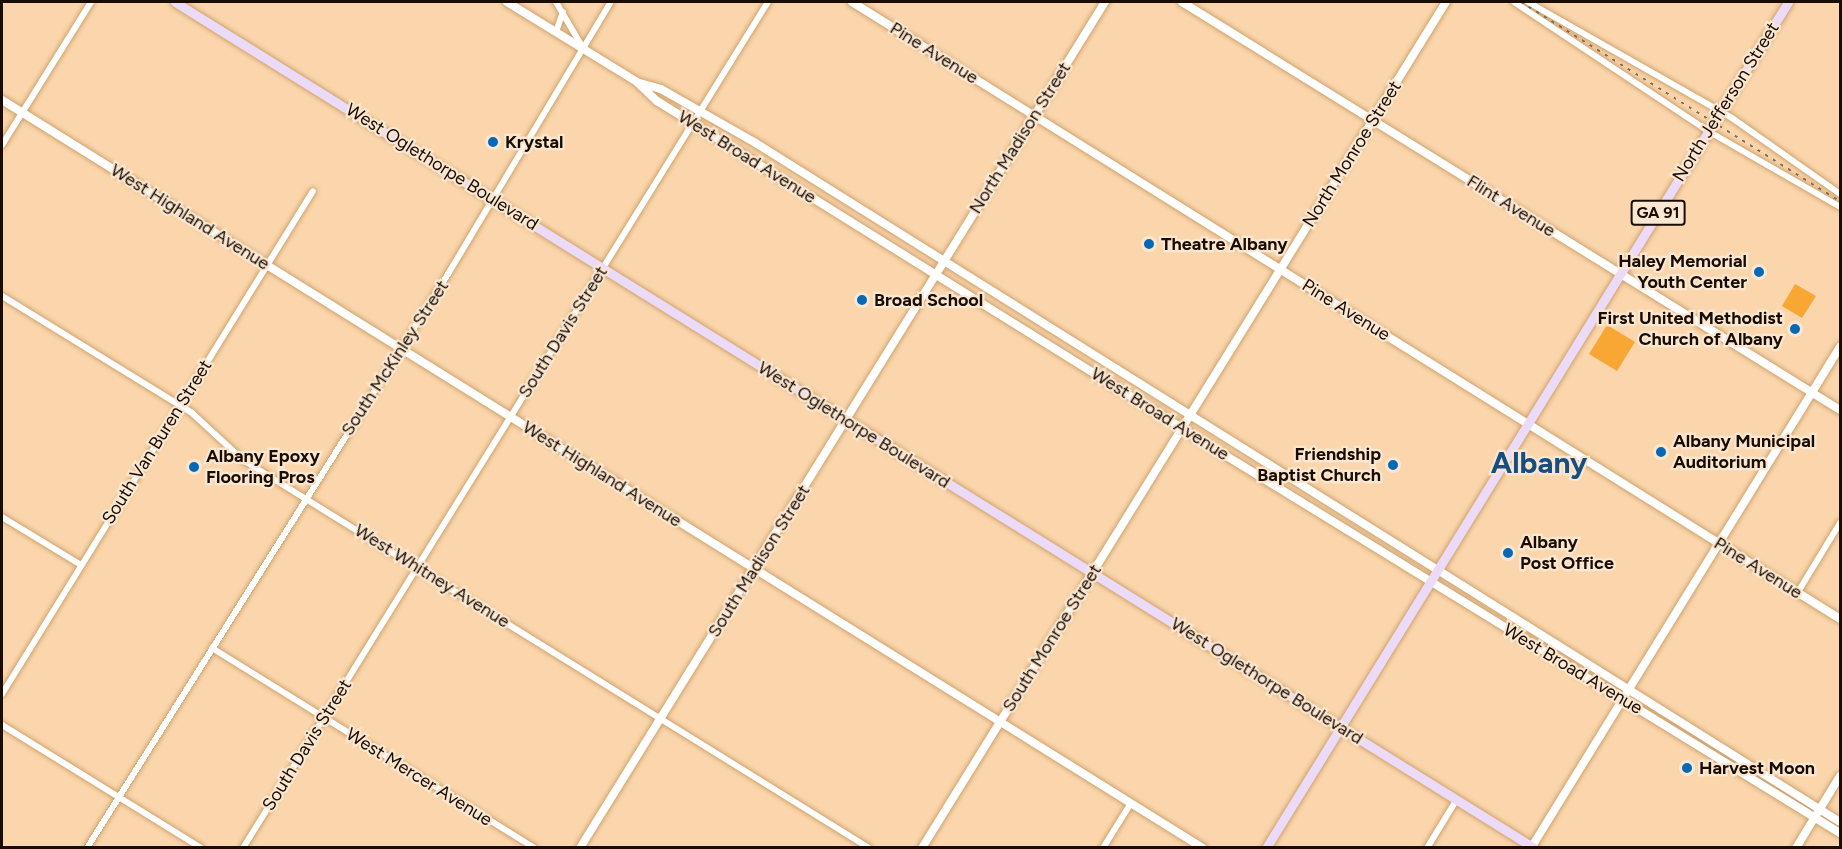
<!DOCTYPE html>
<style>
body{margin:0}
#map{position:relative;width:1842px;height:849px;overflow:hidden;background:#fbd6ac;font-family:Figtree,sans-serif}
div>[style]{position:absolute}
.green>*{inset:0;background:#f8a634}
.roads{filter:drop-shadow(0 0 2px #cfa36f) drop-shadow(0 0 2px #cfa36f)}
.street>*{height:6px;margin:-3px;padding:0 3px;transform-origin:3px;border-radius:3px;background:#fff}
.secondary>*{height:8px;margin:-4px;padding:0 4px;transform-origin:4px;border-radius:4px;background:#fff}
.primary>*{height:9px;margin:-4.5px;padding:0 4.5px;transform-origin:4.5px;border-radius:4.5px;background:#ebdbf8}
.rail>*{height:2px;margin-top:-1px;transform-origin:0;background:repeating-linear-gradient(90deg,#82694f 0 3px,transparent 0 9px)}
.dots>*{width:16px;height:16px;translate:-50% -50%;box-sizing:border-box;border:3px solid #fae7d2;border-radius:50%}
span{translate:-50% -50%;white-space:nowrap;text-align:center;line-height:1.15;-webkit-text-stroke:4.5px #fae7d2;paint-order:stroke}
.shield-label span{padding:2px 4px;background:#fae7d2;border:2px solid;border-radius:4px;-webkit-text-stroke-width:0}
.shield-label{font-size:16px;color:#1b0c00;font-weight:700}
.street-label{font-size:18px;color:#1b0c00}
.poi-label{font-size:18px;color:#1b0c00;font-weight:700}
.left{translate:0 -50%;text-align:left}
.right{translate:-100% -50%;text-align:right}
.town-label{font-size:30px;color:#174e7f;font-weight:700}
.frame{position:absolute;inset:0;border:3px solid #1b0c00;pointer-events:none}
</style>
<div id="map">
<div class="green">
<div style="clip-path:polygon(1795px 284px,1816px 296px,1802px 318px,1782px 306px)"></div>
<div style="clip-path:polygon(1607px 325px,1635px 342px,1617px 371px,1589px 354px)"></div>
</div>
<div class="roads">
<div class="street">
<div style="left:556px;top:2px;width:53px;rotate:59.6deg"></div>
<div style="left:1514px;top:2px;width:233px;rotate:33.6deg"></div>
<div style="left:1708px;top:131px;width:152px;rotate:29.9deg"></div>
<div style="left:1528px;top:2px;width:235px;rotate:29.6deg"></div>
<div style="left:1732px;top:118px;width:132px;rotate:35.1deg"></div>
<div style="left:556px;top:32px;width:21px;rotate:-71deg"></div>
<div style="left:2px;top:145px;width:168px;rotate:-58.1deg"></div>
<div style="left:2px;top:296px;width:223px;rotate:31.6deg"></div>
<div style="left:192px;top:413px;width:69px;rotate:42.7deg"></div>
<div style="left:243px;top:460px;width:736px;rotate:31.79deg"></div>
<div style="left:2px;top:517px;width:92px;rotate:31.3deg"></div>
<div style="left:1798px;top:592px;width:81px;rotate:-58.7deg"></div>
<div style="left:212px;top:648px;width:379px;rotate:31.8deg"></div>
<div style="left:2px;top:694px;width:591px;rotate:-58.27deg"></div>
<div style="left:2px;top:725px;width:234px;rotate:31.7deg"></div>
<div style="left:87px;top:848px;width:678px;rotate:-57.83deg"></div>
<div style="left:448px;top:274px;width:317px;rotate:-59.1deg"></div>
<div style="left:243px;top:848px;width:996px;rotate:-58.18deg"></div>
<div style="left:1103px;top:848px;width:53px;rotate:-58.1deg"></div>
<div style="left:1427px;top:848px;width:57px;rotate:-58.5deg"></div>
</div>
<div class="secondary">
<div style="left:507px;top:2px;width:153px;rotate:31.6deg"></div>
<div style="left:637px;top:82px;width:28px;rotate:44deg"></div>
<div style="left:657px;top:101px;width:685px;rotate:31.93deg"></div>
<div style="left:1238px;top:463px;width:707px;rotate:31.58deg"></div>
<div style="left:852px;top:2px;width:1165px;rotate:31.98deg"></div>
<div style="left:1182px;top:2px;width:774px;rotate:31.8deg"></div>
<div style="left:640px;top:83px;width:22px;rotate:16deg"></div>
<div style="left:661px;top:89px;width:107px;rotate:29.7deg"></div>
<div style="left:754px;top:142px;width:1281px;rotate:32.05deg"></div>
<div style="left:2px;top:100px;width:1415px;rotate:31.92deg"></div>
<div style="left:580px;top:848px;width:996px;rotate:-58.18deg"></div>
<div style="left:922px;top:848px;width:995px;rotate:-58.23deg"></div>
<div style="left:1531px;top:848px;width:589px;rotate:-58.34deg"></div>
<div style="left:1796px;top:848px;width:84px;rotate:-58.6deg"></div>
</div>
<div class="primary">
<div style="left:175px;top:2px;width:1601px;rotate:31.9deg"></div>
<div style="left:1266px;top:848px;width:994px;rotate:-58.32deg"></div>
</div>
</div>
<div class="rail">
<div style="left:1521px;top:2px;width:376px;rotate:32deg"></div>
</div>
<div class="dots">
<div style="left:493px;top:142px;background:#0569b6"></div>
<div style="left:1149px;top:244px;background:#0569b6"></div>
<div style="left:1759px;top:272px;background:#0569b6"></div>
<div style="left:862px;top:300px;background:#0569b6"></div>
<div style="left:1795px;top:329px;background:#0569b6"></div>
<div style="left:1661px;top:452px;background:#0569b6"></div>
<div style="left:1393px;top:465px;background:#0569b6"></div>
<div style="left:194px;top:467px;background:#0569b6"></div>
<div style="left:1508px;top:553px;background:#0569b6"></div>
<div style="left:1687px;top:768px;background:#0569b6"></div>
</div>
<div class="shield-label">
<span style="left:1658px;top:213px">GA 91</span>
</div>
<div class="street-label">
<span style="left:934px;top:53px;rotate:32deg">Pine Avenue</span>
<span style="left:1726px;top:102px;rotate:-58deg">North Jefferson Street</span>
<span style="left:1020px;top:138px;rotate:-58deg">North Madison Street</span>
<span style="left:1352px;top:154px;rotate:-58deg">North Monroe Street</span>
<span style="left:747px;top:157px;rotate:32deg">West Broad Avenue</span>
<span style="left:442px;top:167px;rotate:32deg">West Oglethorpe Boulevard</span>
<span style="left:1511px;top:206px;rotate:32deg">Flint Avenue</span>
<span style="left:190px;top:217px;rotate:32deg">West Highland Avenue</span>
<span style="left:1346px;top:310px;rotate:32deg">Pine Avenue</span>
<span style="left:563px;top:332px;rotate:-58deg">South Davis Street</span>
<span style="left:395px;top:358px;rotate:-57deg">South McKinley Street</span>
<span style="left:1160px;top:414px;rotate:32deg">West Broad Avenue</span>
<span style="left:854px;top:425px;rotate:32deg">West Oglethorpe Boulevard</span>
<span style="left:157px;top:442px;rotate:-58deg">South Van Buren Street</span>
<span style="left:602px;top:474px;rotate:32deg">West Highland Avenue</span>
<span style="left:759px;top:561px;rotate:-58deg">South Madison Street</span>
<span style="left:1758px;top:568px;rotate:32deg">Pine Avenue</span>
<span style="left:432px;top:576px;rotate:32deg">West Whitney Avenue</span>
<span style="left:1052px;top:638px;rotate:-58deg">South Monroe Street</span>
<span style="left:1573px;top:669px;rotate:31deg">West Broad Avenue</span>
<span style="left:1267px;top:681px;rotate:32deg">West Oglethorpe Boulevard</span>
<span style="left:307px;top:745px;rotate:-58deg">South Davis Street</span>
<span style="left:419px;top:777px;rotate:32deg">West Mercer Avenue</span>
</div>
<div class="poi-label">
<span class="left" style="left:505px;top:142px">Krystal</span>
<span class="left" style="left:1161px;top:244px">Theatre Albany</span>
<span class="right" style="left:1747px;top:272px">Haley Memorial<br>Youth Center</span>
<span class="left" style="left:874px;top:300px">Broad School</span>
<span class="right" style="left:1783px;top:329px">First United Methodist<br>Church of Albany</span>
<span class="left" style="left:1673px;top:452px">Albany Municipal<br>Auditorium</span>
<span class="right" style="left:1381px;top:465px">Friendship<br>Baptist Church</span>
<span class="left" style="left:206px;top:467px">Albany Epoxy<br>Flooring Pros</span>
<span class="left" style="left:1520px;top:553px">Albany<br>Post Office</span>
<span class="left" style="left:1699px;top:768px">Harvest Moon</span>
</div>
<div class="town-label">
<span style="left:1539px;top:463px">Albany</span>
</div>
<div class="frame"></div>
</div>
